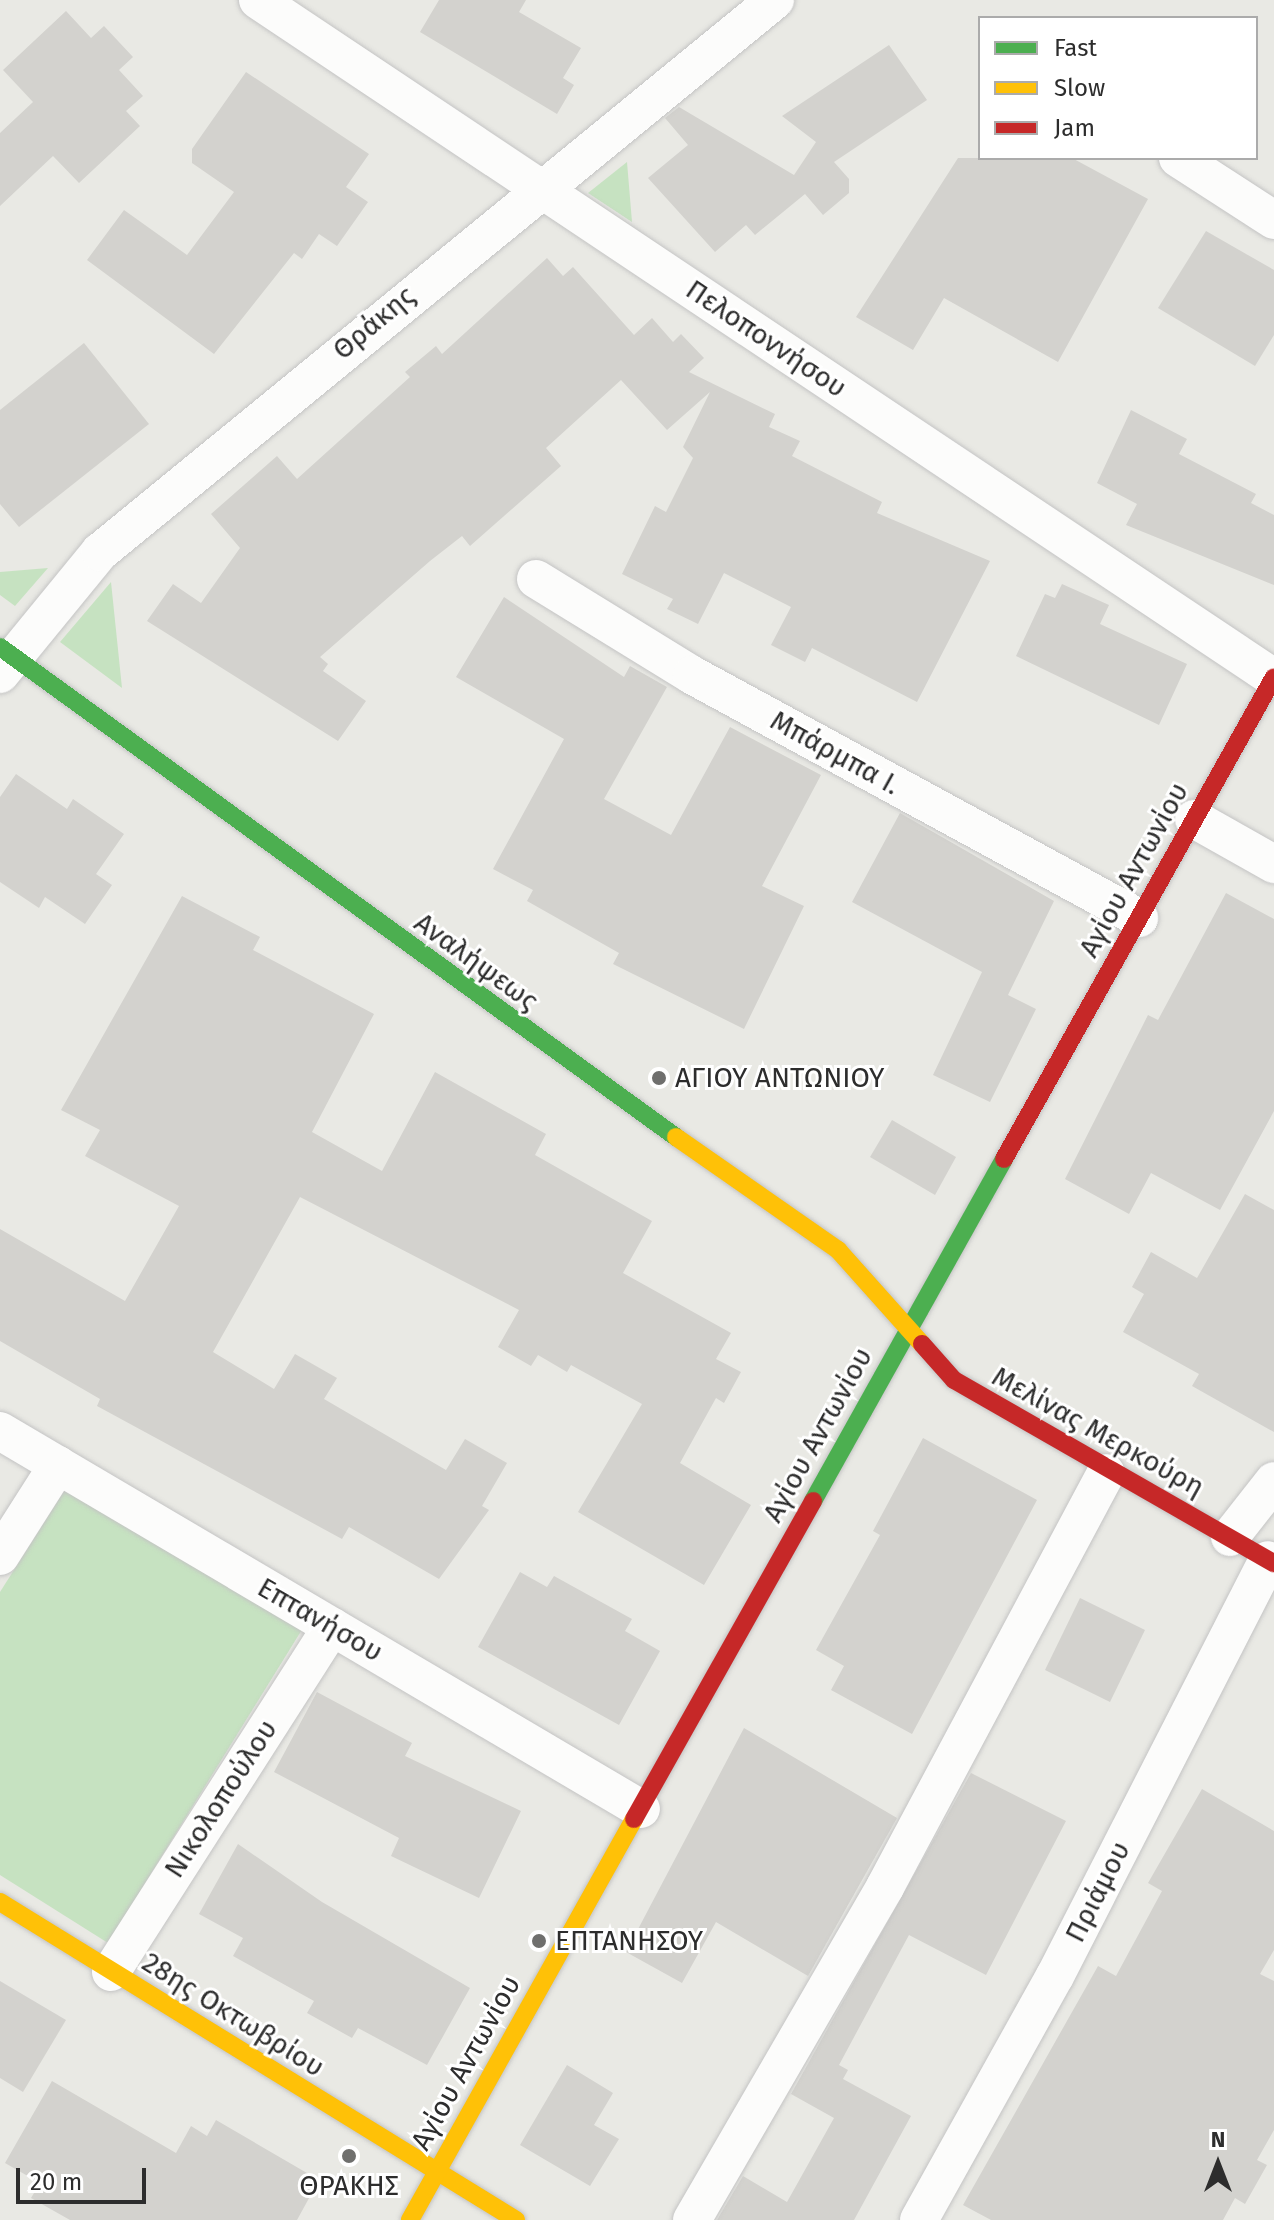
<!DOCTYPE html>
<meta charset="utf-8">
<style>
body{margin:0}
#map{position:relative;width:1274px;height:2220px;overflow:hidden;background:#e9e9e4;font-family:"Fira Sans",sans-serif}
div>[style]{position:absolute}
.green>*{inset:0;background:#c6e2c1}
.building>*{inset:0;background:#d3d2ce}
.roads{filter:drop-shadow(0 0 2px #c4c4c4) drop-shadow(0 0 2px #c4c4c4)}
.street>*{height:38px;margin:-19px;padding:0 19px;transform-origin:19px;border-radius:19px;background:#fcfcfb}
.fast>*{height:18px;margin:-9px;padding:0 9px;transform-origin:9px;border-radius:9px;background:#4caf50}
.slow>*{height:18px;margin:-9px;padding:0 9px;transform-origin:9px;border-radius:9px;background:#ffc107}
.jam>*{height:18px;margin:-9px;padding:0 9px;transform-origin:9px;border-radius:9px;background:#c62828}
.dots>*{width:22px;height:22px;translate:-50% -50%;box-sizing:border-box;border:4px solid #fff;border-radius:50%}
span{translate:-50% -50%;white-space:nowrap;text-align:center;line-height:1.15;-webkit-text-stroke:6px #fff;paint-order:stroke}
.street-label{font-size:28px;color:#2d2d2d}
.poi-label{font-size:28px;color:#2d2d2d}
.left{translate:0 -50%;text-align:left}
.legend{position:absolute;left:978px;top:16px;width:280px;height:144px;box-sizing:border-box;background:#fff;border:2px solid #ababab;margin:0;padding:10px 14px;list-style:none;font-size:24px;color:#2d2d2d}
.legend li{display:flex;align-items:center;gap:16px;height:40px}
.legend b{width:40px;border:2px solid #ababab}
.north{position:absolute;left:1178px;top:2124px;width:80px;height:80px;-webkit-text-stroke:6px #fff;paint-order:stroke;rotate:0deg;font-size:22px;font-weight:700;line-height:32px;text-align:center;color:#2d2d2d}
.north::after{content:'';display:block;margin:auto;width:28px;height:36px;background:#2d2d2d;clip-path:polygon(50% 0,100% 100%,50% 72%,0 100%)}
.scale{position:absolute;left:16px;top:2168px;width:130px;height:36px;box-sizing:border-box;border:4px solid #2d2d2d;border-top:0;padding-left:10px;font-size:24px;line-height:28px;white-space:nowrap;color:#2d2d2d;-webkit-text-stroke:6px #fff;paint-order:stroke}
</style>
<div id="map">
<div class="green">
<div style="clip-path:polygon(627px 162px,632px 222px,588px 193px)"></div>
<div style="clip-path:polygon(48px 568px,15px 606px,0 595px,0 572px)"></div>
<div style="clip-path:polygon(111px 582px,122px 688px,60px 642px)"></div>
<div style="clip-path:polygon(66px 1488px,303px 1628px,108px 1943px,0 1875px,0 1592px)"></div>
</div>
<div class="building">
<div style="clip-path:polygon(439px 0,526px 0,519px 12px,581px 48px,563px 78px,574px 85px,557px 114px,420px 32px)"></div>
<div style="clip-path:polygon(66px 11px,91px 38px,104px 26px,133px 57px,119px 70px,143px 96px,126px 111px,140px 126px,79px 183px,53px 156px,0 206px,0 133px,33px 102px,3px 70px)"></div>
<div style="clip-path:polygon(889px 45px,927px 100px,834px 162px,849px 179px,849px 193px,823px 215px,805px 194px,755px 235px,746px 225px,715px 252px,648px 178px,688px 145px,665px 118px,679px 107px,794px 175px,816px 142px,782px 116px)"></div>
<div style="clip-path:polygon(246px 72px,369px 154px,346px 187px,368px 202px,337px 246px,319px 234px,302px 259px,294px 253px,214px 354px,87px 260px,124px 210px,187px 255px,234px 192px,192px 163px,192px 149px)"></div>
<div style="clip-path:polygon(958px 158px,1072px 158px,1148px 199px,1058px 362px,944px 298px,913px 350px,856px 317px)"></div>
<div style="clip-path:polygon(1206px 231px,1274px 270px,1274px 335px,1255px 366px,1158px 308px)"></div>
<div style="clip-path:polygon(547px 258px,563px 276px,573px 267px,634px 335px,652px 318px,673px 342px,681px 334px,704px 358px,689px 372px,775px 414px,769px 427px,800px 441px,792px 456px,882px 502px,877px 513px,990px 561px,917px 702px,812px 648px,805px 662px,771px 645px,791px 607px,724px 573px,698px 624px,667px 609px,673px 599px,622px 574px,655px 506px,666px 512px,693px 458px,683px 447px,710px 392px,667px 430px,621px 380px,546px 448px,561px 466px,470px 546px,462px 536px,430px 561px,320px 657px,328px 664px,323px 671px,366px 701px,338px 741px,147px 621px,173px 584px,201px 603px,240px 548px,211px 514px,277px 456px,297px 479px,410px 377px,405px 372px,436px 346px,442px 354px)"></div>
<div style="clip-path:polygon(84px 343px,149px 424px,19px 527px,0 504px,0 410px)"></div>
<div style="clip-path:polygon(1131px 410px,1187px 439px,1179px 454px,1256px 494px,1251px 503px,1274px 515px,1274px 585px,1126px 525px,1137px 504px,1097px 483px)"></div>
<div style="clip-path:polygon(1062px 584px,1109px 605px,1100px 624px,1187px 664px,1159px 725px,1016px 656px,1045px 594px,1055px 598px)"></div>
<div style="clip-path:polygon(504px 597px,624px 677px,630px 666px,667px 687px,604px 799px,671px 835px,730px 727px,821px 775px,762px 886px,804px 906px,744px 1029px,613px 964px,619px 953px,527px 901px,533px 890px,493px 869px,564px 739px,456px 677px)"></div>
<div style="clip-path:polygon(16px 774px,67px 809px,73px 799px,124px 834px,96px 874px,112px 885px,85px 924px,45px 897px,39px 908px,0 882px,0 797px)"></div>
<div style="clip-path:polygon(900px 813px,1054px 901px,1008px 995px,1036px 1009px,990px 1102px,933px 1075px,982px 972px,852px 902px)"></div>
<div style="clip-path:polygon(1226px 893px,1274px 919px,1274px 1111px,1220px 1210px,1151px 1173px,1129px 1214px,1065px 1179px,1148px 1015px,1158px 1020px)"></div>
<div style="clip-path:polygon(182px 896px,260px 937px,253px 950px,374px 1014px,312px 1132px,382px 1171px,435px 1072px,546px 1134px,535px 1155px,652px 1221px,623px 1273px,731px 1333px,716px 1359px,741px 1372px,724px 1403px,716px 1398px,680px 1463px,751px 1505px,704px 1585px,578px 1512px,642px 1404px,571px 1365px,567px 1372px,538px 1355px,531px 1366px,498px 1347px,519px 1310px,300px 1197px,213px 1352px,274px 1389px,295px 1354px,337px 1378px,324px 1399px,446px 1470px,465px 1439px,507px 1463px,482px 1506px,489px 1510px,439px 1579px,349px 1527px,342px 1539px,97px 1406px,100px 1399px,0 1341px,0 1229px,125px 1301px,179px 1206px,85px 1156px,100px 1130px,61px 1110px)"></div>
<div style="clip-path:polygon(892px 1120px,956px 1157px,935px 1195px,870px 1157px)"></div>
<div style="clip-path:polygon(1245px 1194px,1274px 1210px,1274px 1432px,1192px 1386px,1199px 1374px,1123px 1332px,1144px 1294px,1132px 1287px,1151px 1252px,1197px 1278px)"></div>
<div style="clip-path:polygon(923px 1438px,1037px 1500px,912px 1734px,831px 1690px,844px 1666px,816px 1650px,880px 1535px,873px 1531px)"></div>
<div style="clip-path:polygon(520px 1572px,547px 1587px,554px 1576px,632px 1619px,625px 1631px,660px 1651px,619px 1725px,478px 1647px)"></div>
<div style="clip-path:polygon(1080px 1598px,1145px 1630px,1110px 1702px,1045px 1670px)"></div>
<div style="clip-path:polygon(317px 1692px,412px 1743px,405px 1756px,521px 1811px,479px 1898px,391px 1856px,399px 1838px,274px 1772px)"></div>
<div style="clip-path:polygon(744px 1728px,897px 1818px,808px 1976px,716px 1922px,682px 1983px,626px 1952px)"></div>
<div style="clip-path:polygon(971px 1773px,1066px 1821px,986px 1975px,909px 1935px,839px 2065px,848px 2070px,843px 2079px,911px 2116px,854px 2220px,717px 2220px,743px 2176px,787px 2202px,834px 2118px,791px 2094px)"></div>
<div style="clip-path:polygon(1202px 1789px,1274px 1831px,1274px 1950px,1260px 1974px,1274px 1981px,1274px 2130px,1257px 2160px,1267px 2165px,1245px 2204px,1235px 2198px,1223px 2220px,991px 2220px,963px 2205px,1098px 1966px,1116px 1976px,1162px 1891px,1148px 1883px)"></div>
<div style="clip-path:polygon(238px 1844px,322px 1902px,470px 1988px,427px 2065px,358px 2028px,352px 2038px,307px 2013px,314px 2001px,233px 1956px,243px 1938px,199px 1914px)"></div>
<div style="clip-path:polygon(0 1981px,66px 2020px,23px 2092px,0 2078px)"></div>
<div style="clip-path:polygon(567px 2065px,613px 2093px,594px 2125px,619px 2139px,590px 2186px,520px 2145px)"></div>
<div style="clip-path:polygon(52px 2081px,176px 2153px,191px 2126px,207px 2136px,216px 2120px,319px 2180px,297px 2220px,70px 2220px,31px 2198px,40px 2183px,5px 2163px)"></div>
</div>
<div class="roads">
<div class="street">
<div style="left:258px;top:0;width:1221px;rotate:33.72deg"></div>
<div style="left:1178px;top:158px;width:114px;rotate:32.9deg"></div>
<div style="left:536px;top:579px;width:183px;rotate:31.6deg"></div>
<div style="left:692px;top:675px;width:509px;rotate:28.53deg"></div>
<div style="left:0;top:674px;width:158px;rotate:-50.7deg"></div>
<div style="left:100px;top:552px;width:872px;rotate:-39.28deg"></div>
<div style="left:1194px;top:819px;width:92px;rotate:29.4deg"></div>
<div style="left:0;top:1431px;width:744px;rotate:30.53deg"></div>
<div style="left:1230px;top:1537px;width:71px;rotate:-51.8deg"></div>
<div style="left:0;top:1556px;width:108px;rotate:-57.5deg"></div>
<div style="left:111px;top:1972px;width:410px;rotate:-57.4deg"></div>
<div style="left:692px;top:2220px;width:385px;rotate:-59.9deg"></div>
<div style="left:885px;top:1887px;width:469px;rotate:-61.9deg"></div>
<div style="left:919px;top:2220px;width:279px;rotate:-60.9deg"></div>
<div style="left:1055px;top:1976px;width:467px;rotate:-62.9deg"></div>
</div>
<div class="fast">
<div style="left:0;top:647px;width:835px;rotate:35.94deg"></div>
<div style="left:813px;top:1501px;width:392px;rotate:-60.8deg"></div>
</div>
<div class="slow">
<div style="left:676px;top:1137px;width:198px;rotate:34.9deg"></div>
<div style="left:838px;top:1250px;width:126px;rotate:48.2deg"></div>
<div style="left:0;top:1902px;width:606px;rotate:31.64deg"></div>
<div style="left:410px;top:2220px;width:459px;rotate:-60.8deg"></div>
</div>
<div class="jam">
<div style="left:1004px;top:1159px;width:552px;rotate:-60.74deg"></div>
<div style="left:922px;top:1344px;width:48px;rotate:48.4deg"></div>
<div style="left:954px;top:1380px;width:369px;rotate:29.8deg"></div>
<div style="left:634px;top:1819px;width:365px;rotate:-60.6deg"></div>
</div>
</div>
<div class="dots">
<div style="left:659px;top:1078px;background:#6f6f6d"></div>
<div style="left:539px;top:1941px;background:#6f6f6d"></div>
<div style="left:349px;top:2156px;background:#6f6f6d"></div>
</div>
<div class="street-label">
<span style="left:374px;top:323px;rotate:-40deg">Θράκης</span>
<span style="left:766px;top:339px;rotate:34deg">Πελοποννήσου</span>
<span style="left:835px;top:753px;rotate:29deg">Μπάρμπα Ι.</span>
<span style="left:1134px;top:870px;rotate:-61deg">Αγίου Αντωνίου</span>
<span style="left:476px;top:962px;rotate:36deg">Αναλήψεως</span>
<span style="left:1098px;top:1432px;rotate:29deg">Μελίνας Μερκούρη</span>
<span style="left:818px;top:1435px;rotate:-61deg">Αγίου Αντωνίου</span>
<span style="left:320px;top:1620px;rotate:30deg">Επτανήσου</span>
<span style="left:221px;top:1799px;rotate:-57deg">Νικολοπούλου</span>
<span style="left:1098px;top:1892px;rotate:-63deg">Πριάμου</span>
<span style="left:233px;top:2015px;rotate:32deg">28ης Οκτωβρίου</span>
<span style="left:466px;top:2063px;rotate:-61deg">Αγίου Αντωνίου</span>
</div>
<div class="poi-label">
<span class="left" style="left:675px;top:1078px">ΑΓΙΟΥ ΑΝΤΩΝΙΟΥ</span>
<span class="left" style="left:555px;top:1941px">ΕΠΤΑΝΗΣΟΥ</span>
<span style="left:349px;top:2186px">ΘΡΑΚΗΣ</span>
</div>
<ul class="legend">
<li><b style="height:10px;background:#4caf50"></b>Fast</li>
<li><b style="height:10px;background:#ffc107"></b>Slow</li>
<li><b style="height:10px;background:#c62828"></b>Jam</li>
</ul>
<div class="north">N</div>
<div class="scale">20 m</div>
</div>
